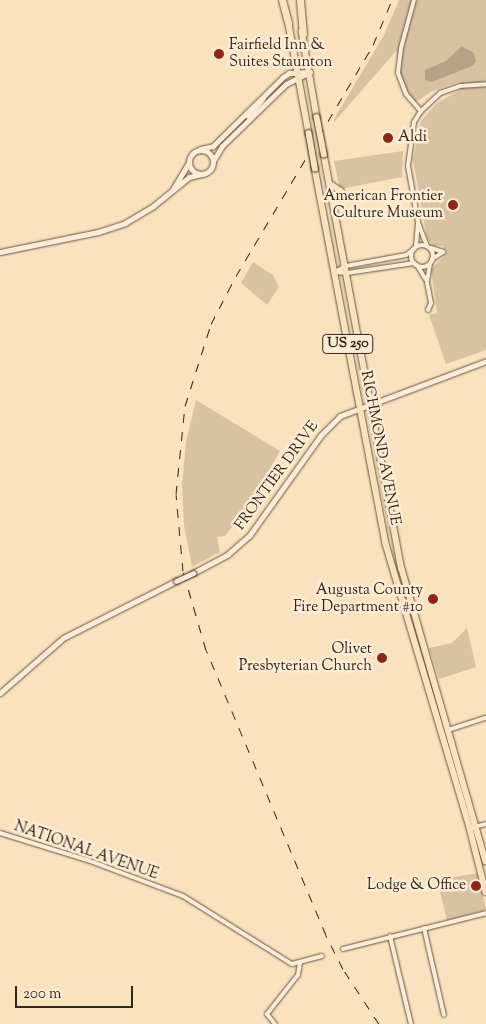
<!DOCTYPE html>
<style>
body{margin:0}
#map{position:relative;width:486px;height:1024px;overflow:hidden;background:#fae2be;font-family:"Sorts Mill Goudy",serif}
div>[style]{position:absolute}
.green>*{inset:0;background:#d8c2a2}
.water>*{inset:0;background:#b6a286}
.roads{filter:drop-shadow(0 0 1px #655642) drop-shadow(0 0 1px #655642)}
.street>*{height:4px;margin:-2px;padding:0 2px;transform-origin:2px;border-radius:2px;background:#fcecd5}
.street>.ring{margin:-2px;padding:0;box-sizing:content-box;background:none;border:4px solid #fcecd5;border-radius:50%}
.secondary>*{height:5px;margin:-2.5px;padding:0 2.5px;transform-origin:2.5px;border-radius:2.5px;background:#fcecd5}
.secondary>.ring{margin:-2.5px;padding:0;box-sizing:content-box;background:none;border:5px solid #fcecd5;border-radius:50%}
.primary>*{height:5.5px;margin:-2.75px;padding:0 2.75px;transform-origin:2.75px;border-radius:2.75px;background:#fae2be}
.highway>*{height:7px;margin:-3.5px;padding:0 3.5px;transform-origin:3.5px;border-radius:3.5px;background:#fae2be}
.rail>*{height:1px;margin-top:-0.5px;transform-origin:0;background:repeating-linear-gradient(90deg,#332719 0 9px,transparent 0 18px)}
.bridges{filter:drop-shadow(0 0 1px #332719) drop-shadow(0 0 1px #332719)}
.secondary-bridge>*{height:5px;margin:-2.5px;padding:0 2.5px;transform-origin:2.5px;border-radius:2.5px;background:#fcecd5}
.primary-bridge>*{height:5.5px;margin:-2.75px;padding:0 2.75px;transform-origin:2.75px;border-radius:2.75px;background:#fae2be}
.dots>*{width:14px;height:14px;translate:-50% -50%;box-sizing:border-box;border:2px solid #fcecd5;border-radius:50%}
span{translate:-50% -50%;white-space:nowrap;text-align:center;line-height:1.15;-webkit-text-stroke:5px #fcecd5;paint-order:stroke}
.shield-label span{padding:1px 4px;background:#fcecd5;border:1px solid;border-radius:4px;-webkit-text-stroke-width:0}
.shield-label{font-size:14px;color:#332719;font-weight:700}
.poi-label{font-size:15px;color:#332719}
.left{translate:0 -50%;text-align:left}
.right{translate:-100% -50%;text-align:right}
.street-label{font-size:15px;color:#332719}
.scale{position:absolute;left:15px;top:986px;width:118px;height:22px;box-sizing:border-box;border:2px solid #332719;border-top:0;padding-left:6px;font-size:15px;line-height:18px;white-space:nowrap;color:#332719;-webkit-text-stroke:4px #fcecd5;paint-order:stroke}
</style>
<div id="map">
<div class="green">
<div style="clip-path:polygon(399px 0,486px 0,486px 350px,446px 364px,429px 315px,437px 313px,431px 269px,444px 256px,443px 246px,433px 246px,427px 238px,413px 160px,421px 121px,437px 103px,460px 90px,459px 82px,432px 91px,412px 105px,397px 78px,397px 50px,334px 122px,334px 119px,384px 35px)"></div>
<div style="clip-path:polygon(403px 151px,402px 177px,340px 189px,334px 161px)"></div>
<div style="clip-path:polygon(253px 262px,273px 275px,279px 287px,267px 305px,241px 283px)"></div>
<div style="clip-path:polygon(196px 400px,280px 451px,252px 501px,225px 536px,217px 537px,220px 552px,192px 567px,184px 525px,182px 486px,186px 442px)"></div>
<div style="clip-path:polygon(467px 628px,476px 667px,439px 679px,429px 648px,452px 643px)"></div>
<div style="clip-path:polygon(478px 873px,486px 910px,447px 920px,437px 880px)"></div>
</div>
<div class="water">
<div style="clip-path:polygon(462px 46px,474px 53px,476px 62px,472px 66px,432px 82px,425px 80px,425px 70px,446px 61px)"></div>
</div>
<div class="roads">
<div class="street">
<div style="left:414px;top:0;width:50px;rotate:105.2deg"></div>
<div style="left:401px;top:48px;width:25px;rotate:97deg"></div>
<div style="left:398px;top:73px;width:22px;rotate:69deg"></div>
<div style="left:406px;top:94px;width:23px;rotate:49deg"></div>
<div class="ring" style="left:411px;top:245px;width:18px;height:18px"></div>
<div style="left:416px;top:246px;width:24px;rotate:-85deg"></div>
<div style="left:427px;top:246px;width:26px;rotate:-111deg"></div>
<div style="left:418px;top:222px;width:57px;rotate:-100.1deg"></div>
<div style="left:408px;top:166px;width:44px;rotate:-82.2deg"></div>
<div style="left:414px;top:122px;width:13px;rotate:-58deg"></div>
<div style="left:421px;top:111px;width:26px;rotate:-43deg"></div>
<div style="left:440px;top:93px;width:21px;rotate:-19deg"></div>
<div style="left:460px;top:86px;width:26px;rotate:-4deg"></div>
<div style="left:431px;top:248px;width:13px;rotate:18deg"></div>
<div style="left:432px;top:259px;width:13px;rotate:-32deg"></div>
<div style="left:417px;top:265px;width:17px;rotate:59deg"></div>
<div style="left:335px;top:272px;width:13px;rotate:-29deg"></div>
<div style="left:346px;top:266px;width:61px;rotate:-10.4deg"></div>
<div style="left:406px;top:255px;width:9px;rotate:-36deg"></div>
<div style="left:335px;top:272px;width:12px;rotate:5deg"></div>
<div style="left:347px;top:273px;width:68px;rotate:-8.5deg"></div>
<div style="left:428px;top:310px;width:8px;rotate:-67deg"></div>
<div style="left:431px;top:303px;width:21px;rotate:-101deg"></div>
<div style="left:427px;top:282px;width:18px;rotate:-81deg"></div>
<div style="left:448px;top:730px;width:40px;rotate:-18deg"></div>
<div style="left:470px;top:828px;width:16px;rotate:-14deg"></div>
<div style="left:0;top:833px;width:94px;rotate:17.3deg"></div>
<div style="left:90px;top:861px;width:99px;rotate:20.6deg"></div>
<div style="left:183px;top:896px;width:128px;rotate:32deg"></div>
<div style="left:292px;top:964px;width:31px;rotate:-15deg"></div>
<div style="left:424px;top:928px;width:89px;rotate:77.1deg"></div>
<div style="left:390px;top:936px;width:90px;rotate:76.6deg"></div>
<div style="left:343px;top:949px;width:147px;rotate:-14.1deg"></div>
<div style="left:275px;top:1024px;width:13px;rotate:-129deg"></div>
<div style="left:267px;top:1014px;width:50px;rotate:-51.5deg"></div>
<div style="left:298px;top:975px;width:12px;rotate:-81deg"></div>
</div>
<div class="secondary">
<div style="left:248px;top:116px;width:23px;rotate:-50deg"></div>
<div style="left:200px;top:149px;width:13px;rotate:-13deg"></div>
<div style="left:213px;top:146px;width:98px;rotate:-44.6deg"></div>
<div style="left:283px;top:77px;width:7px;rotate:-34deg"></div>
<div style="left:289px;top:73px;width:21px;rotate:-3deg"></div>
<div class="ring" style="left:189px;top:150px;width:19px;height:19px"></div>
<div style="left:213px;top:161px;width:17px;rotate:-59deg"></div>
<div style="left:222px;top:146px;width:89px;rotate:-44.1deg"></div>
<div style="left:286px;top:84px;width:25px;rotate:-27deg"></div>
<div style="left:173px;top:189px;width:29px;rotate:-59deg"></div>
<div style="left:0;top:252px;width:100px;rotate:-11.5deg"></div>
<div style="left:98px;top:232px;width:28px;rotate:-18deg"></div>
<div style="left:125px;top:223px;width:31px;rotate:-31deg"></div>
<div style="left:152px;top:207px;width:48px;rotate:-39deg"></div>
<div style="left:189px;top:177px;width:13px;rotate:-13deg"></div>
<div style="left:193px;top:573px;width:40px;rotate:-28deg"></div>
<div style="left:228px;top:554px;width:28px;rotate:-41deg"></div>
<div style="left:249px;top:536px;width:124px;rotate:-54.5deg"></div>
<div style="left:321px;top:435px;width:27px;rotate:-45deg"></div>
<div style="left:340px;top:416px;width:156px;rotate:-20.6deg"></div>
<div style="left:0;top:693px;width:84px;rotate:-41.1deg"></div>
<div style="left:63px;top:638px;width:127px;rotate:-26.8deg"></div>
</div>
<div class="primary">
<div style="left:288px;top:19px;width:116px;rotate:79.6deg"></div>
<div style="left:302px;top:31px;width:87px;rotate:80.1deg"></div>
<div style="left:324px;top:154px;width:422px;rotate:79.4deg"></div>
<div style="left:402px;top:569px;width:304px;rotate:74deg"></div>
<div style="left:315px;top:168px;width:383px;rotate:79.3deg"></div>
<div style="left:386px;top:544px;width:296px;rotate:73.5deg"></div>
<div style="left:470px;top:828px;width:66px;rotate:76deg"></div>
<div style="left:332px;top:185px;width:11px;rotate:34deg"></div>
<div style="left:341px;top:191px;width:6px;rotate:129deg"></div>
<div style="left:337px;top:196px;width:7px;rotate:90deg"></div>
</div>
<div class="highway">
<div style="left:282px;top:0;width:24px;rotate:75deg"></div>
<div style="left:300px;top:0;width:34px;rotate:85deg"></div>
</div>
</div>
<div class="rail">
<div style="left:379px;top:1024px;width:66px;rotate:-123.2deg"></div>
<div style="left:343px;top:969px;width:38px;rotate:-117deg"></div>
<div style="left:326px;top:935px;width:309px;rotate:-112.8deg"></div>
<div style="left:206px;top:650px;width:82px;rotate:-106.2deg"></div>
<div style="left:183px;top:571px;width:77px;rotate:-95.2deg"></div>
<div style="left:176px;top:494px;width:88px;rotate:-84.2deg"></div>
<div style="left:185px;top:406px;width:86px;rotate:-72.4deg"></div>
<div style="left:211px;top:324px;width:54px;rotate:-62.5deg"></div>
<div style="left:236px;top:276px;width:269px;rotate:-59.3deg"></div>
<div style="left:373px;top:45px;width:49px;rotate:-67.1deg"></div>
</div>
<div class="bridges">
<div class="secondary-bridge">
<div style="left:176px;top:581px;width:19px;rotate:-25deg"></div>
</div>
<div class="primary-bridge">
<div style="left:317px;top:117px;width:38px;rotate:79deg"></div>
<div style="left:309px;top:133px;width:36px;rotate:80deg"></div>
</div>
</div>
<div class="dots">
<div style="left:219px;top:54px;background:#8f2418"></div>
<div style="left:388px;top:138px;background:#8f2418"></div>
<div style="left:453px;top:205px;background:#8f2418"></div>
<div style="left:433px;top:599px;background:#8f2418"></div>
<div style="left:382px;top:658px;background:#8f2418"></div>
<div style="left:476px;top:886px;background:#8f2418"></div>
</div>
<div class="shield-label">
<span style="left:348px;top:344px">US 250</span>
</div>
<div class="poi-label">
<span class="left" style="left:229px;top:54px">Fairfield Inn &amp;<br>Suites Staunton</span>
<span class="left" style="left:398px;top:138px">Aldi</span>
<span class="right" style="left:443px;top:205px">American Frontier<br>Culture Museum</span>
<span class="right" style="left:423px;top:599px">Augusta County<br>Fire Department #10</span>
<span class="right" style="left:372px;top:658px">Olivet<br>Presbyterian Church</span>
<span class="right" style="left:466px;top:886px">Lodge &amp; Office</span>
</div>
<div class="street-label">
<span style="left:380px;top:448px;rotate:79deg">RICHMOND AVENUE</span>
<span style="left:277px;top:476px;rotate:-54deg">FRONTIER DRIVE</span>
<span style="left:86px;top:851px;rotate:19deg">NATIONAL AVENUE</span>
</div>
<div class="scale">200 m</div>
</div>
